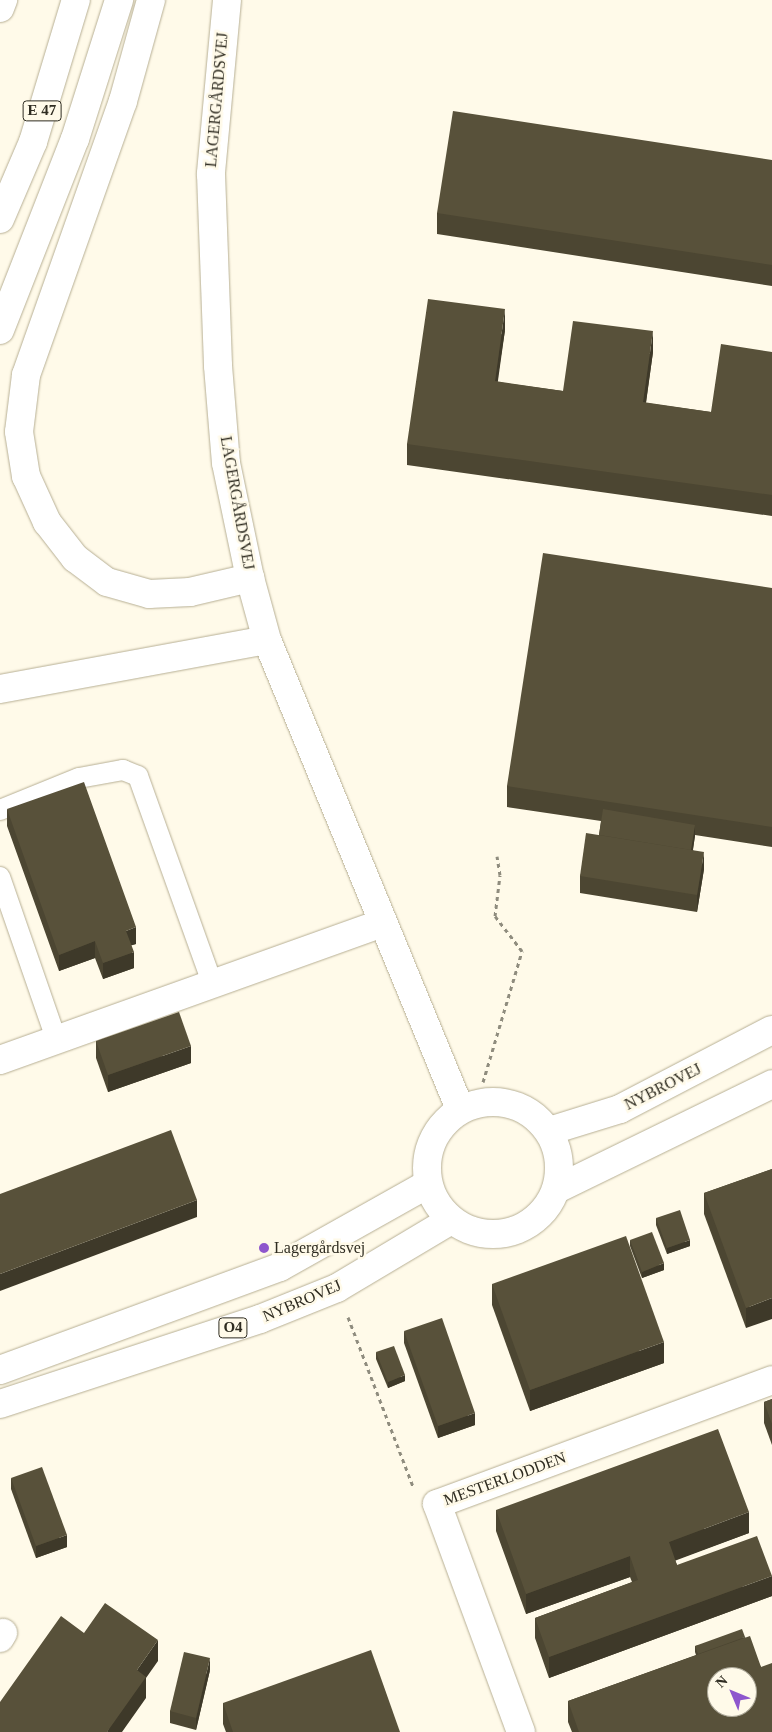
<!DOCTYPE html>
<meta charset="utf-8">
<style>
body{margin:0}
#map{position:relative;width:772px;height:1732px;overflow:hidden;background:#fffae9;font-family:"Times New Roman",serif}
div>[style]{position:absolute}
.path>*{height:3px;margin-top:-1.5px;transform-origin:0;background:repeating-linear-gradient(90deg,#8f8c7e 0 4px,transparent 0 8px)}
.roads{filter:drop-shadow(0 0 1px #b7af94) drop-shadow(0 0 1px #b7af94)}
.service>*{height:20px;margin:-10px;padding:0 10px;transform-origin:10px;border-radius:10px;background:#fff}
.minor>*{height:28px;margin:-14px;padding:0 14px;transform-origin:14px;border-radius:14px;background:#fff}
.tertiary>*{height:28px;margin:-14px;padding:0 14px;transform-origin:14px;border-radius:14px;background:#fff}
.tertiary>.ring{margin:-14px;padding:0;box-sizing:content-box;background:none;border:28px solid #fff;border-radius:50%}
.primary>*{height:28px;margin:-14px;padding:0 14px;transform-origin:14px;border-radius:14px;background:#fff}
.motorway>*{height:28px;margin:-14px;padding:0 14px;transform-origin:14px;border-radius:14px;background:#fff}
.wall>*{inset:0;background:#4c4632}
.shaded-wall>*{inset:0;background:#3e3929}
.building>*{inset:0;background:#58513a}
.dots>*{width:14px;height:14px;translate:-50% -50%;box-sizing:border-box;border:2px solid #fffae9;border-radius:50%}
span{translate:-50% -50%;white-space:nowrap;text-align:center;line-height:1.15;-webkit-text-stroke:5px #fffae9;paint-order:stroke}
.shield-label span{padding:1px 4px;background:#fffae9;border:1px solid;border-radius:4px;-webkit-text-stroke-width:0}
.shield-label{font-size:15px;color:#2f2c21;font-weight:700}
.street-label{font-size:16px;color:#2f2c21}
.poi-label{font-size:16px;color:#2f2c21}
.left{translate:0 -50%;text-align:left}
.north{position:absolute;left:707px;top:1667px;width:50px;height:50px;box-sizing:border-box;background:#fffae9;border:1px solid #aca899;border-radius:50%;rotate:315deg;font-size:14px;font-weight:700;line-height:20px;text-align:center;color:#2f2c21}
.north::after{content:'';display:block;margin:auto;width:18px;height:22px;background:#8e56cd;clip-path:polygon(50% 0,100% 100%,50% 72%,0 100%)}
</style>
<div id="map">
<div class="path">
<div style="left:483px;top:1082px;width:137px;rotate:-73.4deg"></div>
<div style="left:522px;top:951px;width:44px;rotate:-127.6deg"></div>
<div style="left:495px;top:916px;width:41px;rotate:-83deg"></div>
<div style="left:500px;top:875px;width:19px;rotate:-99deg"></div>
<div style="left:348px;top:1317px;width:181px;rotate:69deg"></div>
</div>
<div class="roads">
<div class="service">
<div style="left:0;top:810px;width:85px;rotate:-22.1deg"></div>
<div style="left:79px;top:778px;width:45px;rotate:-10.3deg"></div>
<div style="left:123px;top:770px;width:16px;rotate:22deg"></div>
<div style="left:138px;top:776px;width:222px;rotate:70.3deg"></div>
<div style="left:0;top:877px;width:171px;rotate:70.9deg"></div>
</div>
<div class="minor">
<div style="left:0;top:1060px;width:406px;rotate:-19.7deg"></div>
<div style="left:0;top:1638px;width:6px;rotate:-59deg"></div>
<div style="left:521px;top:1732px;width:243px;rotate:-110.2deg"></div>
<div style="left:437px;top:1504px;width:357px;rotate:-20.3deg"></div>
</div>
<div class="tertiary">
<div style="left:227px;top:0;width:175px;rotate:95.3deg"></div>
<div style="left:211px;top:174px;width:192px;rotate:87.9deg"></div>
<div style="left:218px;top:366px;width:97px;rotate:85.3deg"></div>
<div style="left:226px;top:463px;width:117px;rotate:78.2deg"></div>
<div style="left:250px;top:578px;width:64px;rotate:74.7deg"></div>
<div style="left:267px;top:640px;width:507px;rotate:67.63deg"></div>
<div class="ring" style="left:427px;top:1102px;width:104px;height:104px"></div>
<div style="left:549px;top:1131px;width:74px;rotate:-17.2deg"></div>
<div style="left:620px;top:1109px;width:171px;rotate:-27.5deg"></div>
<div style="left:557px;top:1189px;width:239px;rotate:-26deg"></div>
</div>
<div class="primary">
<div style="left:0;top:1370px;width:298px;rotate:-20.2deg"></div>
<div style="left:280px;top:1267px;width:170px;rotate:-29.3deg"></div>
<div style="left:0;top:1404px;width:274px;rotate:-18.1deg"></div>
<div style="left:260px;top:1319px;width:83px;rotate:-21.9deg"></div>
<div style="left:337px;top:1288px;width:133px;rotate:-30.8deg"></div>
</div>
<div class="motorway">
<div style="left:151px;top:0;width:105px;rotate:105.5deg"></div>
<div style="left:123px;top:101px;width:291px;rotate:109.5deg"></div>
<div style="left:26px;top:375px;width:57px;rotate:97deg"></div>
<div style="left:19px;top:432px;width:45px;rotate:81deg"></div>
<div style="left:26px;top:476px;width:51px;rotate:65.5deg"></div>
<div style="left:47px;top:522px;width:46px;rotate:52.1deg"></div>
<div style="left:75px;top:558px;width:40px;rotate:37deg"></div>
<div style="left:107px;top:582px;width:44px;rotate:15.9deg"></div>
<div style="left:149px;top:594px;width:41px;rotate:-2.8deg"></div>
<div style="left:190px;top:592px;width:62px;rotate:-13.1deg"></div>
<div style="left:0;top:8px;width:9px;rotate:-69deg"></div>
<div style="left:0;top:219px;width:84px;rotate:-66.8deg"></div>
<div style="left:33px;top:142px;width:148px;rotate:-73.2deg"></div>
<div style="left:0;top:330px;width:205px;rotate:-68.6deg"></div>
<div style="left:75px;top:139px;width:146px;rotate:-72.4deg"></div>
<div style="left:0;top:689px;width:271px;rotate:-10.4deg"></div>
</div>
</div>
<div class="wall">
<div style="clip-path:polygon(772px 160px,772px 286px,437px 234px,437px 213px)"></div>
<div style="clip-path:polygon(505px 330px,497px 382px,563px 391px,653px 352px,646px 403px,711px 412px,772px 352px,772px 516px,407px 465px,407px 444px)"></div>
<div style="clip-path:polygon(772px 588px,772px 847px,695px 835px,693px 850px,704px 869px,697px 912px,580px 893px,580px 876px,599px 835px,601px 821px,507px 807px,507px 786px)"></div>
<div style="clip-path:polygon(7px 809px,136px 944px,131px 945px,134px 968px,103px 979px,95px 958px,59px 971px,7px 826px)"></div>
<div style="clip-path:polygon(96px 1041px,191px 1063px,108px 1092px,96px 1058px)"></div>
<div style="clip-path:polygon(772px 1169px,746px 1328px,704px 1214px,704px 1193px)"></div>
<div style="clip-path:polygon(656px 1218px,690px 1246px,667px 1254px,656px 1225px)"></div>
<div style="clip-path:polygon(630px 1240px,664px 1270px,642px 1278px,630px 1246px)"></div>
<div style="clip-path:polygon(492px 1284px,664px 1363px,530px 1411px,492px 1305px)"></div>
<div style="clip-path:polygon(404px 1331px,475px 1425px,438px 1438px,404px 1343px)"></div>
<div style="clip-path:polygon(376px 1352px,405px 1381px,388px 1388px,376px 1359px)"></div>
<div style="clip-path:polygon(772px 1399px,772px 1445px,764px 1423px,764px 1402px)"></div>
<div style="clip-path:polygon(11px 1478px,67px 1547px,36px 1558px,11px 1489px)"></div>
<div style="clip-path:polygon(496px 1510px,749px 1533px,675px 1560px,677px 1565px,772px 1596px,549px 1678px,535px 1638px,535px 1618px,632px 1582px,630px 1577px,526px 1614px,496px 1531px)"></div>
<div style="clip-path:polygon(745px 1637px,761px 1667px,772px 1732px,572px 1732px,568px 1722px,568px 1701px,696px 1655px,695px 1652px,695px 1646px)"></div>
<div style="clip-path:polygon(210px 1670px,196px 1730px,170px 1723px,170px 1711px)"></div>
<div style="clip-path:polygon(223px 1703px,400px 1732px,226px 1732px,223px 1724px)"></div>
</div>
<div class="shaded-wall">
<div style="clip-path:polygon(505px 309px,505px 330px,495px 402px,495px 381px)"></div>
<div style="clip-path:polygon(653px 331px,653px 352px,643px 423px,643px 402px)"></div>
<div style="clip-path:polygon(695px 825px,695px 836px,690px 867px,690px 855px)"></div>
<div style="clip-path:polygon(704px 852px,704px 869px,697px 912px,697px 895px)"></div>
<div style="clip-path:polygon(136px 927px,136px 944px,126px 947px,126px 931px)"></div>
<div style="clip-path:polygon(95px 941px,95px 958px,59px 971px,59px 955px)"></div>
<div style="clip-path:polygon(134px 952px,134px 968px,103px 979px,103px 963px)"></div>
<div style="clip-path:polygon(191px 1046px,191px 1063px,108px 1092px,108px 1075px)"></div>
<div style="clip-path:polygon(197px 1200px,197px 1217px,0 1291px,0 1274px)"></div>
<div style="clip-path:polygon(690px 1240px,690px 1246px,667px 1254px,667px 1248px)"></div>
<div style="clip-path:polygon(664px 1263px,664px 1270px,642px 1278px,642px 1272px)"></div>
<div style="clip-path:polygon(772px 1298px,772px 1319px,746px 1328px,746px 1308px)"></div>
<div style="clip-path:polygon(664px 1342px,664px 1363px,530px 1411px,530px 1390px)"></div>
<div style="clip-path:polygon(405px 1375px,405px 1381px,388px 1388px,388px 1382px)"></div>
<div style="clip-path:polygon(475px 1413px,475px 1425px,438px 1438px,438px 1426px)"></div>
<div style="clip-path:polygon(749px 1512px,749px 1533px,669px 1563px,669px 1542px)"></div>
<div style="clip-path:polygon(67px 1535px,67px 1547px,36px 1558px,36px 1546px)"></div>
<div style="clip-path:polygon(630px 1556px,630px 1577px,526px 1614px,526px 1594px)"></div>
<div style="clip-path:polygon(772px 1576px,772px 1596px,549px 1678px,549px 1657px)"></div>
<div style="clip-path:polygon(158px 1640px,158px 1661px,146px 1678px,146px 1698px,122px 1732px,107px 1732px,137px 1670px)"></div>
<div style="clip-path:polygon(210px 1658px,210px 1670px,196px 1730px,196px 1718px)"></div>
</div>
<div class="building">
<div style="clip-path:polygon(453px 111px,772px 160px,772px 265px,437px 213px)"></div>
<div style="clip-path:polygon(428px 299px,505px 309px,495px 381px,563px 391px,573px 321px,653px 331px,643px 402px,711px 412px,721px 344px,772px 352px,772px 495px,407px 444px)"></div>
<div style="clip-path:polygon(543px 553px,772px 588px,772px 827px,507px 786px)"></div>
<div style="clip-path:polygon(84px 782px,136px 927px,126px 931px,134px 952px,103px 963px,95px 941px,59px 955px,7px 809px)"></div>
<div style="clip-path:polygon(603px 809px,695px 825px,691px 850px,599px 835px)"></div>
<div style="clip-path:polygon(586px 833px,704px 852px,697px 895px,580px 876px)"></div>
<div style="clip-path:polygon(179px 1012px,191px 1046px,108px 1075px,96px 1041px)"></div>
<div style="clip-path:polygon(171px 1130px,197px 1200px,0 1274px,0 1194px)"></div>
<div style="clip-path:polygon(772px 1169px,772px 1298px,746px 1308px,704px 1193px)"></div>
<div style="clip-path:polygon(680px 1210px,690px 1240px,667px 1248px,656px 1218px)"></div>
<div style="clip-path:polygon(652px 1232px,664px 1263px,642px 1272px,630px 1240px)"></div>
<div style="clip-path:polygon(626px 1236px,664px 1342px,530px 1390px,492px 1284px)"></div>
<div style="clip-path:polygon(442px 1318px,475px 1413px,438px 1426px,404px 1331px)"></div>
<div style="clip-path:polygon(394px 1346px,405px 1375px,388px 1382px,376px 1352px)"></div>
<div style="clip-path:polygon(772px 1399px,772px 1424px,764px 1402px)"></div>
<div style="clip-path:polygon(718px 1429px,749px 1512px,669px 1542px,677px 1565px,757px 1536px,772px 1576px,549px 1657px,535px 1618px,638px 1580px,630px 1556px,526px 1594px,496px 1510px)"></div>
<div style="clip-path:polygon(42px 1467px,67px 1535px,36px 1546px,11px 1478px)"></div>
<div style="clip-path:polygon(105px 1603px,158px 1640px,137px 1670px,146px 1677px,107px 1732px,0 1732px,0 1702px,61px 1616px,84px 1633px)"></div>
<div style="clip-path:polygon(742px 1629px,745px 1637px,698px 1654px,695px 1646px)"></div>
<div style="clip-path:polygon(evenodd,750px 1636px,761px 1667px,772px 1663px,772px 1732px,578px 1732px,579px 1732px,568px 1701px,750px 1636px,717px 1677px,747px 1677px,747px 1707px,717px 1707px,717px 1677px)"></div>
<div style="clip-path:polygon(371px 1650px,400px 1732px,233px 1732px,223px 1703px)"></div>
<div style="clip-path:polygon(184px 1652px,210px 1658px,196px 1718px,170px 1711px)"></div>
</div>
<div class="dots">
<div style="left:264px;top:1248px;background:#8e56cd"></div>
</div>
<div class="shield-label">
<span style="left:42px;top:111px">E 47</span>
<span style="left:233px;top:1328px">O4</span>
</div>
<div class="street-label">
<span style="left:217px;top:100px;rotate:-85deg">LAGERGÅRDSVEJ</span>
<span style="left:237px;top:503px;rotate:80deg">LAGERGÅRDSVEJ</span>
<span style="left:663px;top:1087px;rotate:-27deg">NYBROVEJ</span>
<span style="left:302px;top:1301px;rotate:-23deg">NYBROVEJ</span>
<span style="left:505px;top:1479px;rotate:-20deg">MESTERLODDEN</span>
</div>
<div class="poi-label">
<span class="left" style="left:274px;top:1248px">Lagergårdsvej</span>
</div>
<div class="north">N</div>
</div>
